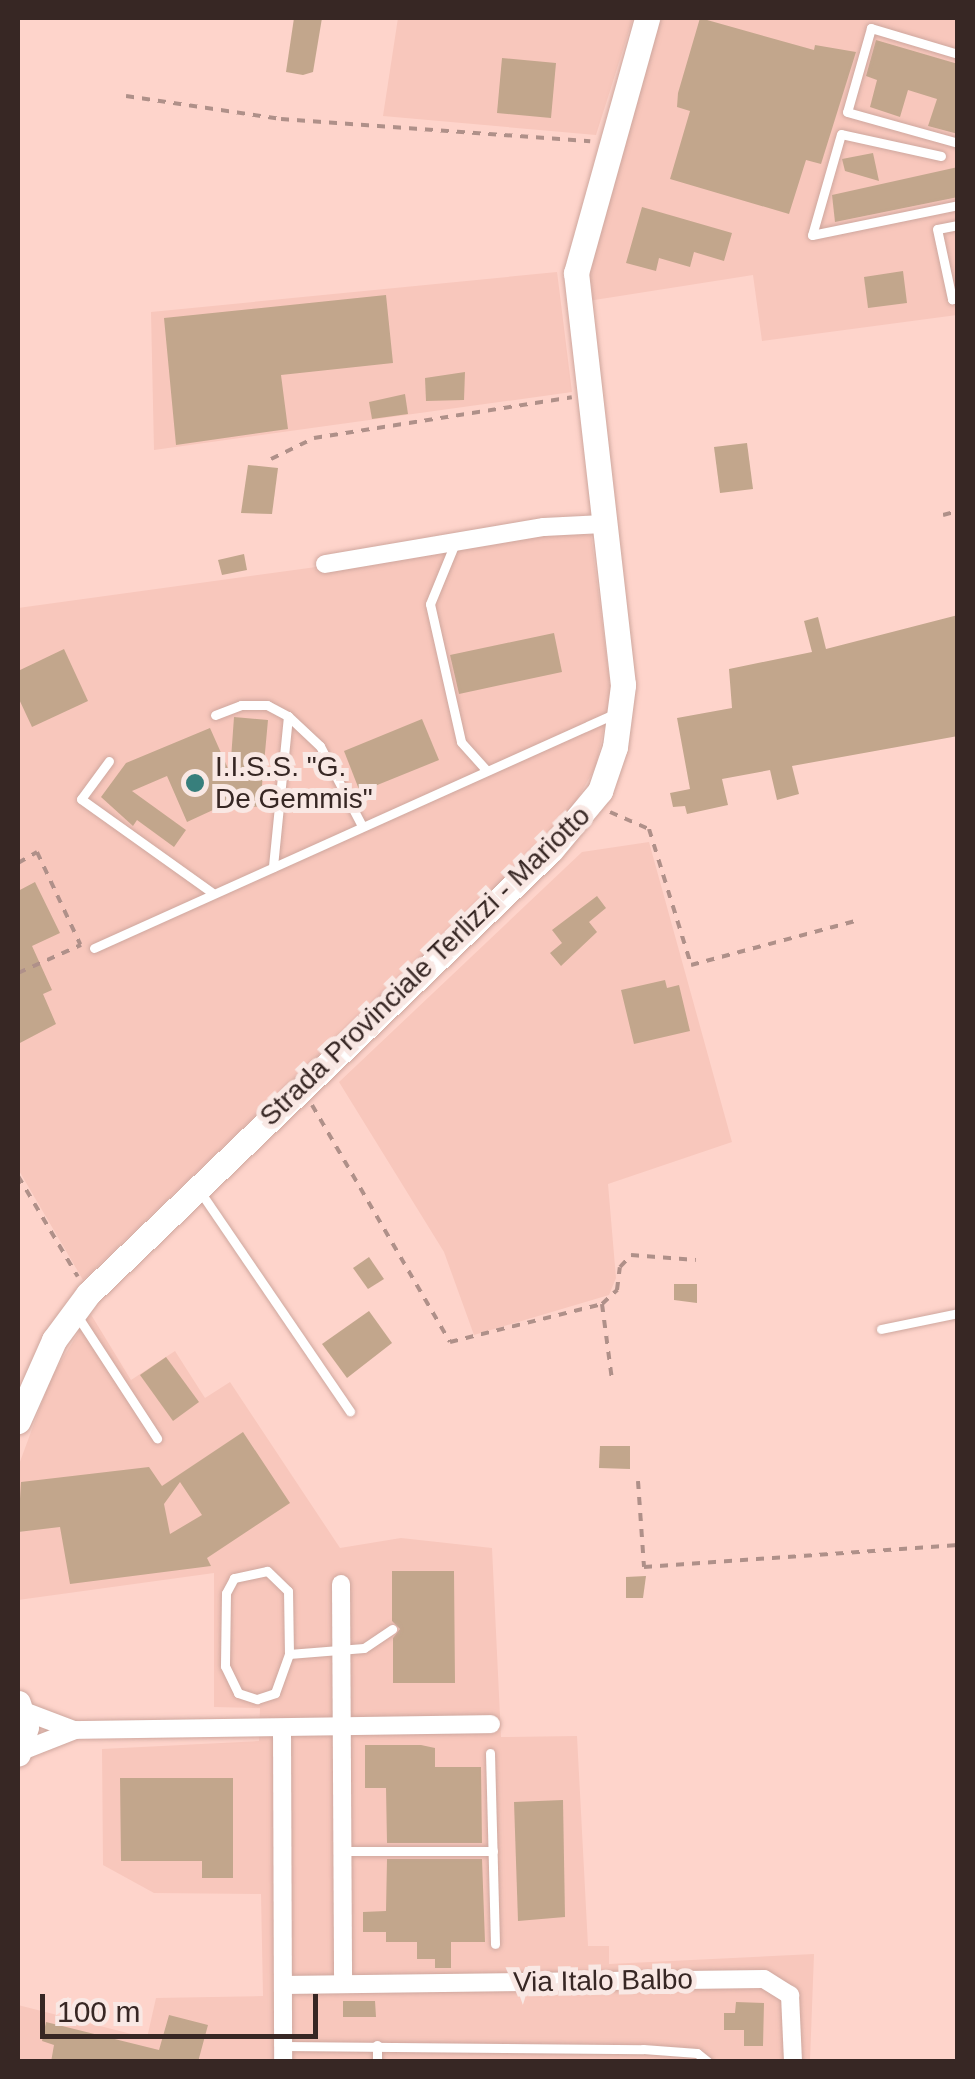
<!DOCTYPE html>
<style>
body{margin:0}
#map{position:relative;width:975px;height:2079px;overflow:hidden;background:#fed4cb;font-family:Arial,sans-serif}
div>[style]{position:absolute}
.built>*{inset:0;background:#f8c7bc}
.building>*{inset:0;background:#c2a68c}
.path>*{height:4px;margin-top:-2px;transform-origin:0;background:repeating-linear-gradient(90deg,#af9089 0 8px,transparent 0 16px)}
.roads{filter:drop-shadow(0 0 2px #cea79e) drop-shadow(0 0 2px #cea79e)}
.lane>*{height:9px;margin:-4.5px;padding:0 4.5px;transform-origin:4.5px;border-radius:4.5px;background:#fff}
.street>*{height:18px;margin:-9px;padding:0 9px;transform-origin:9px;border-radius:9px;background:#fff}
.secondary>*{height:25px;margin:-12.5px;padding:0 12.5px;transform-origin:12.5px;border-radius:12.5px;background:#fff}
.dots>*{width:28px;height:28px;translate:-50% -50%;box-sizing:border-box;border:5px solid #f9e8e4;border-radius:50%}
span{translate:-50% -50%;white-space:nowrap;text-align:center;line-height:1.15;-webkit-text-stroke:10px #f9e8e4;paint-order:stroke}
.poi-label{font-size:28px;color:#372724}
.left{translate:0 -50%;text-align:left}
.street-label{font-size:28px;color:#372724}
.frame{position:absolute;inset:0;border:20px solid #372724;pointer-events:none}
.scale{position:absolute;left:40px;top:1994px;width:278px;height:45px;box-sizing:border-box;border:5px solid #372724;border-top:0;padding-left:12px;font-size:30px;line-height:35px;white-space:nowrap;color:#372724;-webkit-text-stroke:8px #f9e8e4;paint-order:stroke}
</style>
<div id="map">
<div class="built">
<div style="clip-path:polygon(398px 18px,633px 18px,596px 135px,383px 116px)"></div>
<div style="clip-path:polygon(647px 18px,957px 18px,957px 315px,762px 341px,753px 275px,588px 301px,576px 273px)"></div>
<div style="clip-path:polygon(557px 272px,572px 392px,154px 450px,151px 312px)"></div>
<div style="clip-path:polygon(572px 532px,591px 535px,611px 693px,596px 766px,566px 819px,83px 1280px,18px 1169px,18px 608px)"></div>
<div style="clip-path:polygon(649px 842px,732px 1142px,608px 1184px,616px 1278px,609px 1295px,474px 1335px,444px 1252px,339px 1082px,582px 852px)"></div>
<div style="clip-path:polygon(90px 1313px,131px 1380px,175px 1351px,205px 1398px,230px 1382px,340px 1548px,401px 1538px,492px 1548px,501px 1737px,577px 1736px,588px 1946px,609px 1946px,609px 1964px,814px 1954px,810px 2061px,18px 2061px,18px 2005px,147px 2038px,156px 1998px,263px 1996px,261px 1894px,154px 1893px,103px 1865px,102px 1749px,259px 1741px,260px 1708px,214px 1707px,214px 1573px,18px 1600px,18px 1467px,51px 1378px)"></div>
</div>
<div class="building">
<div style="clip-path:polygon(294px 18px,322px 18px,313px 72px,303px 75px,286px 72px)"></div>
<div style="clip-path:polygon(700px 18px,814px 50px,815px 45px,856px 52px,821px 164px,806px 160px,789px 214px,670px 179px,690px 111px,677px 107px,678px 93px)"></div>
<div style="clip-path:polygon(876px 40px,958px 64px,958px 134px,928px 126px,937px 99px,908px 90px,900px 117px,870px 107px,877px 80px,866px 76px)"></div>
<div style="clip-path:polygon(502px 58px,556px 63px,551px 118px,497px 113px)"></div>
<div style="clip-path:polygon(873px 153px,879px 181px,845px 171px,842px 159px)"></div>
<div style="clip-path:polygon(958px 167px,958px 197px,835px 222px,832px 195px)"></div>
<div style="clip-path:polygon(642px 207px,732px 233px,724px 261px,694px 252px,690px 267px,659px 258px,656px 271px,626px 263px)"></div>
<div style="clip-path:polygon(903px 271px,907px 303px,868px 308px,864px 277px)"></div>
<div style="clip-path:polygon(386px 295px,393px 363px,281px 375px,288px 429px,176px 445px,164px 318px)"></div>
<div style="clip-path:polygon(465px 372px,464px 400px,426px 401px,425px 378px)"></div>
<div style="clip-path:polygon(405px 394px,408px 414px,372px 419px,369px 402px)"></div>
<div style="clip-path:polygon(747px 443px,753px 489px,720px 493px,714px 447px)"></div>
<div style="clip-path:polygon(248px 465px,278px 468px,272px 514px,241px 513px)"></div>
<div style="clip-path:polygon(244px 554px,247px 570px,222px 575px,218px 560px)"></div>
<div style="clip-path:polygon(958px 615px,958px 736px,792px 766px,799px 794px,777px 800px,770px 770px,722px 779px,728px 805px,687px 814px,685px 806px,673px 807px,670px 793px,690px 789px,677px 718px,732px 708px,729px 669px,812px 652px,804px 621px,818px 617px,826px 649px)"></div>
<div style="clip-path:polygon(554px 633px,562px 672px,459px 694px,450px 655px)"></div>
<div style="clip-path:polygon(64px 649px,88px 701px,32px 727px,18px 697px,18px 671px)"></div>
<div style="clip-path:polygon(234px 717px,268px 720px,260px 807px,226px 804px,187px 822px,167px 776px,132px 791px,186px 830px,174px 847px,137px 820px,133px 826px,101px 797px,126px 763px,210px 728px,230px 773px)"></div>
<div style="clip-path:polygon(422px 719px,439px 760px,360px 792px,344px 751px)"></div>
<div style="clip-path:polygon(35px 882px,60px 933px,32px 946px,52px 990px,43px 994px,56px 1024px,18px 1044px,18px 891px)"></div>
<div style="clip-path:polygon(597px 896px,606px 908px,589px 922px,597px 932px,561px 966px,550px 953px,562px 943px,552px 930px)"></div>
<div style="clip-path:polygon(665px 980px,667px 988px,679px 985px,690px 1031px,634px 1044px,621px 990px)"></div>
<div style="clip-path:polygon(369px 1257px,384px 1279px,368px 1289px,353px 1268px)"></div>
<div style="clip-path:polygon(674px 1284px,697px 1284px,697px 1303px,674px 1300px)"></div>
<div style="clip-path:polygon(369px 1311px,392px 1343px,347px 1378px,322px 1344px)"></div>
<div style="clip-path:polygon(166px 1357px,199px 1402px,173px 1421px,140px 1375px)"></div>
<div style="clip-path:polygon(evenodd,243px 1432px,290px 1503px,207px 1558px,211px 1566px,70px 1584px,60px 1527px,18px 1532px,21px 1482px,149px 1467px,162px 1486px,243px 1432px,180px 1482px,202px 1515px,170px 1534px,164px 1504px,180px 1482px)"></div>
<div style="clip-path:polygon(600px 1446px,630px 1446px,630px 1469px,599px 1468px)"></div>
<div style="clip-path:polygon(392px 1571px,454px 1571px,455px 1683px,393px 1683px,393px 1638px,400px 1629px,392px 1621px)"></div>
<div style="clip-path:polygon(646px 1576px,643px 1598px,626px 1598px,626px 1577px)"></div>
<div style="clip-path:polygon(365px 1745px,421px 1745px,435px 1748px,435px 1767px,481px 1767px,482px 1843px,387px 1843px,386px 1788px,365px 1788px)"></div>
<div style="clip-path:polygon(120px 1778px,233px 1778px,233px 1878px,202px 1878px,202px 1861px,121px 1861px)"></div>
<div style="clip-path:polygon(563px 1800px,565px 1917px,518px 1921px,514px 1802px)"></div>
<div style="clip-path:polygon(387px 1859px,482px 1859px,485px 1942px,451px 1942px,451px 1968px,435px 1968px,435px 1959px,417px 1959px,417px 1942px,386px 1942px,386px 1932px,363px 1932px,363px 1912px,386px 1911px)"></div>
<div style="clip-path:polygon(343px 2001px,375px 2001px,376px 2017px,343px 2017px)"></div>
<div style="clip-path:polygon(736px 2002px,764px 2003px,763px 2046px,744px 2046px,744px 2030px,724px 2030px,724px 2013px,735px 2013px)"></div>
<div style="clip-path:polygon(169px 2015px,208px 2025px,198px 2062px,51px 2062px,54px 2045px,42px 2041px,46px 2022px,159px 2050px)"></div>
</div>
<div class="path">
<div style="left:126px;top:96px;width:157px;rotate:8.4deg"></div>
<div style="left:281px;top:119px;width:310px;rotate:4.1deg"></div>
<div style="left:271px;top:459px;width:48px;rotate:-26deg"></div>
<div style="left:314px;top:438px;width:261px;rotate:-9deg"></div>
<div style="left:943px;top:515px;width:16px;rotate:-15deg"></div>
<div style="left:610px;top:812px;width:43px;rotate:23.6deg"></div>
<div style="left:649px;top:829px;width:142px;rotate:72.8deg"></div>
<div style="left:691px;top:965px;width:170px;rotate:-15deg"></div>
<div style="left:18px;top:863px;width:22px;rotate:-30deg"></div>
<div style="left:37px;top:852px;width:102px;rotate:64.9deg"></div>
<div style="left:18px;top:973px;width:69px;rotate:-24deg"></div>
<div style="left:312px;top:1105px;width:274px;rotate:59.8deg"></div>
<div style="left:450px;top:1342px;width:157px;rotate:-14deg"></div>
<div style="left:602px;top:1304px;width:77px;rotate:82.5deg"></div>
<div style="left:18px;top:1176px;width:117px;rotate:59.3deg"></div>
<div style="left:602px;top:1304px;width:21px;rotate:-43deg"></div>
<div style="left:617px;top:1290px;width:23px;rotate:-83deg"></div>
<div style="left:620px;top:1267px;width:16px;rotate:-47deg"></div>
<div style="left:631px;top:1255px;width:65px;rotate:4.4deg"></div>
<div style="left:638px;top:1481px;width:86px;rotate:86deg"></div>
<div style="left:644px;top:1567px;width:315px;rotate:-4deg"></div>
</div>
<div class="roads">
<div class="lane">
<div style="left:958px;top:54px;width:91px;rotate:-163.4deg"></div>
<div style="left:871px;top:28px;width:87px;rotate:105.9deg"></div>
<div style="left:847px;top:112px;width:115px;rotate:15.6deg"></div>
<div style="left:941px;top:156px;width:102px;rotate:-167.6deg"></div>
<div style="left:841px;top:134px;width:105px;rotate:106deg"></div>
<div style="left:812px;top:235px;width:149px;rotate:-11.6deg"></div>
<div style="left:958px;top:225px;width:21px;rotate:169deg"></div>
<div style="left:937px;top:229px;width:72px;rotate:77.9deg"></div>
<div style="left:952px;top:299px;width:6px;rotate:-9deg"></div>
<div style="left:455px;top:543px;width:66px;rotate:112.3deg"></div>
<div style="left:430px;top:604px;width:141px;rotate:77.3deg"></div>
<div style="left:461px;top:742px;width:38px;rotate:48deg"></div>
<div style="left:215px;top:715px;width:28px;rotate:-21deg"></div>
<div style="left:241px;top:705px;width:26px"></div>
<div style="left:267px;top:705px;width:24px;rotate:28deg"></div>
<div style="left:288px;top:716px;width:152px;rotate:95.7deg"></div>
<div style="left:288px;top:716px;width:44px;rotate:43.2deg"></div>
<div style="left:320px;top:746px;width:90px;rotate:62.3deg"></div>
<div style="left:109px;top:761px;width:47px;rotate:126.4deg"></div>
<div style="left:81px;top:799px;width:162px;rotate:35.5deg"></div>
<div style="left:94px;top:948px;width:570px;rotate:-24.23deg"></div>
<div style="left:199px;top:1190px;width:268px;rotate:55.7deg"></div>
<div style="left:78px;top:1317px;width:145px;rotate:56.9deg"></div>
<div style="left:881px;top:1329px;width:79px;rotate:-11.7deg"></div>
<div style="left:289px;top:1654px;width:63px;rotate:-90.9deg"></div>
<div style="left:288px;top:1591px;width:29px;rotate:-136deg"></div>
<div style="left:267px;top:1571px;width:34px;rotate:168deg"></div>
<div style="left:234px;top:1578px;width:17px;rotate:118deg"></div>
<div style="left:226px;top:1593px;width:73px;rotate:90.8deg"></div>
<div style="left:225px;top:1666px;width:30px;rotate:64deg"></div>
<div style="left:238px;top:1693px;width:20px;rotate:18deg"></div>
<div style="left:257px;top:1699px;width:19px;rotate:-18deg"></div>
<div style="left:275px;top:1693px;width:41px;rotate:-70.3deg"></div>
<div style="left:289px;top:1654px;width:75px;rotate:-4.6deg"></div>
<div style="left:364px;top:1648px;width:34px;rotate:-34deg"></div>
<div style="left:490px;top:1753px;width:191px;rotate:88.5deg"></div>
<div style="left:343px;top:1851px;width:150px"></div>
<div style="left:283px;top:2046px;width:360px;rotate:0.5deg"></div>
<div style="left:643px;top:2049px;width:54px;rotate:4.2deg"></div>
<div style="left:697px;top:2053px;width:14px;rotate:39deg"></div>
<div style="left:377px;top:2062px;width:17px;rotate:-90deg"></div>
</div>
<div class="street">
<div style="left:325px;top:564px;width:222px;rotate:-9.6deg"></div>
<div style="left:544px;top:527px;width:59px;rotate:-2.9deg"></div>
<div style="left:341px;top:1584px;width:400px;rotate:89.7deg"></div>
<div style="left:21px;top:1710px;width:57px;rotate:20.7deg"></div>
<div style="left:282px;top:1728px;width:334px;rotate:89.8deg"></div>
<div style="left:19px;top:1752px;width:60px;rotate:-21.4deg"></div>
<div style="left:75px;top:1730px;width:416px;rotate:-0.8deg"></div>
<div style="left:283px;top:1985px;width:481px;rotate:-0.7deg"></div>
<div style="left:764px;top:1979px;width:31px;rotate:32deg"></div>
<div style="left:790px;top:1995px;width:67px;rotate:87.4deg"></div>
</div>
<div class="secondary">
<div style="left:18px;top:1421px;width:89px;rotate:-66deg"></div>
<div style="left:54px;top:1340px;width:57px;rotate:-53.5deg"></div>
<div style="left:88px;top:1294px;width:641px;rotate:-43.8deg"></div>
<div style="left:551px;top:850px;width:77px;rotate:-50.3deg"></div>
<div style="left:600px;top:791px;width:46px;rotate:-71.2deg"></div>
<div style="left:615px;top:747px;width:63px;rotate:-82.6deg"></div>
<div style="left:623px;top:685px;width:415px;rotate:-96.5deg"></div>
<div style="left:576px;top:273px;width:265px;rotate:-74.4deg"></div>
<div style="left:18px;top:1703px;width:25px;rotate:72deg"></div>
<div style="left:26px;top:1727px;width:28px;rotate:107deg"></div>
</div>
</div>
<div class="dots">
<div style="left:195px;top:783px;background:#377f7c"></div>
</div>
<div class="poi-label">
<span class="left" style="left:215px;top:783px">I.I.S.S. "G.<br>De Gemmis"</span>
</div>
<div class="street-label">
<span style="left:425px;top:966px;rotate:-44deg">Strada Provinciale Terlizzi - Mariotto</span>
<span style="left:603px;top:1981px;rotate:-1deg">Via Italo Balbo</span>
</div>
<div class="frame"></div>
<div class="scale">100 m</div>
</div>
